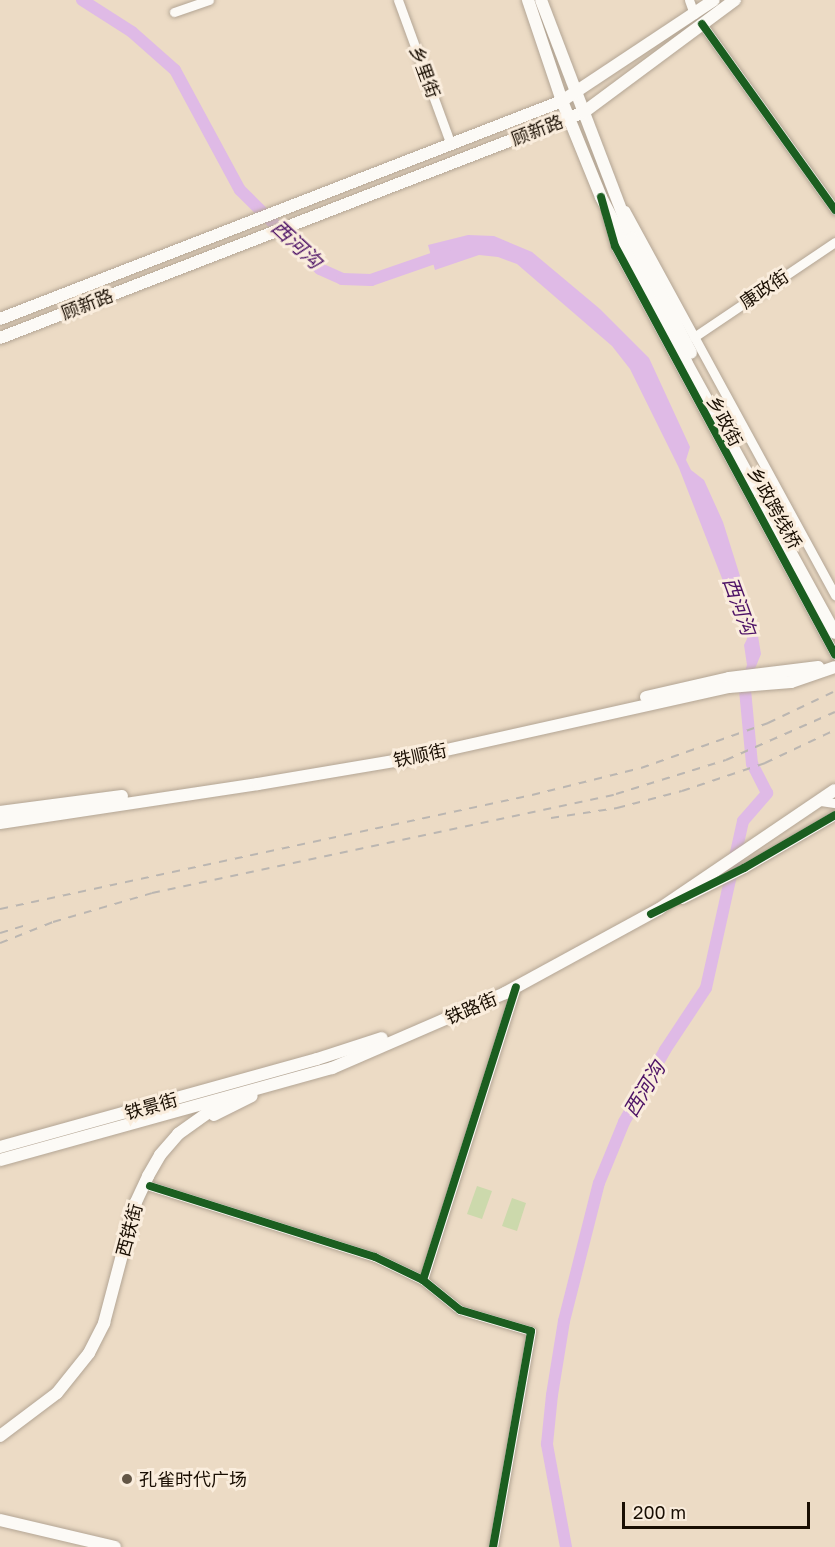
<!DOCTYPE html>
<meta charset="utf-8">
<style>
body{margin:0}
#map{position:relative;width:835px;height:1547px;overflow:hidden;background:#ecdbc5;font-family:"Golos Text","Noto Sans SC",sans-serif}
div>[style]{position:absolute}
.green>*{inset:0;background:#ccd9ac}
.water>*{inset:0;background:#dfbae6}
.river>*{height:12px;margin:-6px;padding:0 6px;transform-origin:6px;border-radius:6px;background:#dfbae6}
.roads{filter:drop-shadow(0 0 2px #b3a594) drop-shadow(0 0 2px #b3a594)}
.minor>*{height:9px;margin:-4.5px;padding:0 4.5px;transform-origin:4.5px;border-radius:4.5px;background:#fcfaf6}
.major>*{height:12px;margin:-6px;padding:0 6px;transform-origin:6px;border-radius:6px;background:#fcfaf6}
.rail>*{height:2px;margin-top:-1px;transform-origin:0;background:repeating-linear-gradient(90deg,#bbb6b1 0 8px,transparent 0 16px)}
.cycleway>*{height:8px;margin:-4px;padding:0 4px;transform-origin:4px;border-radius:4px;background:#1b5e20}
.dots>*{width:16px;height:16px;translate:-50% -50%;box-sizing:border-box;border:3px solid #faeddd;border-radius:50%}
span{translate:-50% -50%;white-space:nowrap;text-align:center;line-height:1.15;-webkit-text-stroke:6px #faeddd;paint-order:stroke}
.street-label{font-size:18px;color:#190e02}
.poi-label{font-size:18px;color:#190e02}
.left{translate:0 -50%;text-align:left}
.water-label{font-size:20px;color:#4d1266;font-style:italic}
.scale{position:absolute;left:622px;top:1502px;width:188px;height:27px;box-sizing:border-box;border:3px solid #190e02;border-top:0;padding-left:8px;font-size:18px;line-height:21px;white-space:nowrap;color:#190e02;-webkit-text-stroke:4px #faeddd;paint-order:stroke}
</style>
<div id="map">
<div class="green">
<div style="clip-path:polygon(477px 1186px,492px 1191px,482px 1219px,467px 1214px)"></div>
<div style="clip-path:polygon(512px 1198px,526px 1203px,517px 1231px,502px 1226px)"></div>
</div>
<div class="water">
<div style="clip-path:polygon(468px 235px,494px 236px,532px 252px,600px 309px,649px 358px,690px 447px,686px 460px,691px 470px,704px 480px,723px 522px,757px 630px,761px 654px,748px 686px,737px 693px,747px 665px,744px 645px,747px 639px,745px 622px,739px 622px,679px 468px,630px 369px,612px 346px,517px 264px,498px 257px,479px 255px,435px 270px,428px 245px)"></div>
</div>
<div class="river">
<div style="left:82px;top:0;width:59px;rotate:32.6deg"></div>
<div style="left:132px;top:32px;width:57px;rotate:41.5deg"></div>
<div style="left:175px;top:70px;width:136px;rotate:61.6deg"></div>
<div style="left:240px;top:190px;width:112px;rotate:44.6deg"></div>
<div style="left:320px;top:269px;width:24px;rotate:24deg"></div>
<div style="left:342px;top:279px;width:29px;rotate:2deg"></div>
<div style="left:371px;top:280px;width:79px;rotate:-19.1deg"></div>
<div style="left:566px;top:1547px;width:105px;rotate:-100.5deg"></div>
<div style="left:547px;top:1444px;width:49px;rotate:-84.2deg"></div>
<div style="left:552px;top:1395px;width:75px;rotate:-80.8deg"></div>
<div style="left:564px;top:1321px;width:142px;rotate:-75.8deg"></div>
<div style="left:599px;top:1183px;width:66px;rotate:-67.7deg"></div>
<div style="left:624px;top:1122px;width:83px;rotate:-60.3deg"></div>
<div style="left:665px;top:1050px;width:74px;rotate:-56.5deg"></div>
<div style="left:706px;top:988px;width:171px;rotate:-77.5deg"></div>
<div style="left:743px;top:821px;width:37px;rotate:-49deg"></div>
<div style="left:767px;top:793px;width:33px;rotate:-117deg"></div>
<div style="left:752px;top:764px;width:74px;rotate:-95.4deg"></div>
<div style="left:745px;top:690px;width:13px;rotate:-72deg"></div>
</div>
<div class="roads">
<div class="minor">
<div style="left:398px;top:0;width:154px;rotate:69.9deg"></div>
<div style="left:689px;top:0;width:15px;rotate:70deg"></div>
<div style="left:174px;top:12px;width:37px;rotate:-19deg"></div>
<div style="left:702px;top:24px;width:229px;rotate:54.4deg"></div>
<div style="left:625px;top:210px;width:439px;rotate:61.4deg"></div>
<div style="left:606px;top:214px;width:33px;rotate:74deg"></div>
<div style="left:615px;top:246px;width:464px;rotate:61.7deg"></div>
<div style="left:694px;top:337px;width:170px;rotate:-34deg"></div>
<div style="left:820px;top:801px;width:15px;rotate:8deg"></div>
<div style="left:682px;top:899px;width:69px;rotate:-26.6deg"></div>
<div style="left:744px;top:868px;width:105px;rotate:-30.2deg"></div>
<div style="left:150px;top:1186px;width:236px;rotate:17.5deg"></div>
<div style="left:375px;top:1257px;width:53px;rotate:25.6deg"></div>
<div style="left:493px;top:1547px;width:219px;rotate:-80deg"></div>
<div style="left:531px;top:1331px;width:74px;rotate:-163.5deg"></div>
<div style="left:460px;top:1310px;width:48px;rotate:-141deg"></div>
<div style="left:423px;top:1280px;width:307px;rotate:-72.4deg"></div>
</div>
<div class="major">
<div style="left:528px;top:0;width:107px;rotate:71.4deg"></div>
<div style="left:562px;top:101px;width:104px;rotate:67.9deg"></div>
<div style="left:601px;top:197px;width:186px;rotate:62.7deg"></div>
<div style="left:686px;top:362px;width:309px;rotate:61.2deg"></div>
<div style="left:541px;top:0;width:255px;rotate:69.1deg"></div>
<div style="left:632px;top:238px;width:129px;rotate:62.8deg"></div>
<div style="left:0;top:319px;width:603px;rotate:-21.2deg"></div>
<div style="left:562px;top:101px;width:182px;rotate:-33.6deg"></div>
<div style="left:0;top:338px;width:626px;rotate:-21.16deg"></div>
<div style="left:584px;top:112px;width:188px;rotate:-36.6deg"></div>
<div style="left:646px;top:697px;width:85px;rotate:-12.9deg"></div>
<div style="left:729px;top:678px;width:90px;rotate:-7deg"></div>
<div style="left:0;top:812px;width:123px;rotate:-7.5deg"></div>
<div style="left:0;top:823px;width:261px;rotate:-8.6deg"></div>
<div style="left:258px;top:784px;width:150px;rotate:-9.6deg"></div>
<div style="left:406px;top:759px;width:331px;rotate:-12.6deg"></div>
<div style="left:729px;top:687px;width:62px;rotate:-4.6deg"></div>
<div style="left:791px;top:682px;width:46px;rotate:-18.8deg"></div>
<div style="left:214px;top:1115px;width:42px;rotate:-26.6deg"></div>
<div style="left:0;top:1147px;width:329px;rotate:-15.5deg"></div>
<div style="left:317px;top:1059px;width:68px;rotate:-17.9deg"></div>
<div style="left:0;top:1160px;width:345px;rotate:-15.5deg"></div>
<div style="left:332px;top:1068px;width:189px;rotate:-23.4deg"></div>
<div style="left:505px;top:993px;width:175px;rotate:-28.6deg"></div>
<div style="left:659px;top:909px;width:212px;rotate:-34.1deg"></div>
<div style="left:0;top:1436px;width:71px;rotate:-37deg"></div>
<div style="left:57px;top:1393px;width:51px;rotate:-51.3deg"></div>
<div style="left:89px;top:1353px;width:34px;rotate:-63deg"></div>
<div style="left:104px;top:1323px;width:125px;rotate:-75.2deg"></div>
<div style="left:136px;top:1202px;width:29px;rotate:-65deg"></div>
<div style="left:148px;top:1176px;width:24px;rotate:-60deg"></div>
<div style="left:160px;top:1155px;width:28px;rotate:-49deg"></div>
<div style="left:178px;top:1134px;width:52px;rotate:-35.5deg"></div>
<div style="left:0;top:1520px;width:118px;rotate:13.2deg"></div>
</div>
</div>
<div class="rail">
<div style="left:551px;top:818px;width:67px;rotate:-8.6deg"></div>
<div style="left:617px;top:808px;width:67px;rotate:-14.7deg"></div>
<div style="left:682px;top:791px;width:88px;rotate:-18.6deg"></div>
<div style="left:765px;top:763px;width:77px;rotate:-25.2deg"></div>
<div style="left:0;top:909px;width:544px;rotate:-12.09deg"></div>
<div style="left:532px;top:795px;width:112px;rotate:-13.9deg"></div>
<div style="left:641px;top:768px;width:135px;rotate:-19.5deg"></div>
<div style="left:768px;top:723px;width:74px;rotate:-25.5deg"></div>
<div style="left:0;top:933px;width:27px;rotate:-17deg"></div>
<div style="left:0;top:943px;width:57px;rotate:-21.6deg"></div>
<div style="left:53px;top:922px;width:103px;rotate:-16.3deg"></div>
<div style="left:152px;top:893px;width:474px;rotate:-12deg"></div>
<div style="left:616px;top:794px;width:115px;rotate:-17.2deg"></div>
<div style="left:726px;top:760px;width:119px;rotate:-23.8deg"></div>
</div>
<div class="cycleway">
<div style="left:702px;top:24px;width:229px;rotate:54.4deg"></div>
<div style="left:601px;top:197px;width:51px;rotate:74.1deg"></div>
<div style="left:615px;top:246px;width:464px;rotate:61.7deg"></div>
<div style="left:651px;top:914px;width:104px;rotate:-26.3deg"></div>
<div style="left:744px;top:868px;width:105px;rotate:-30.2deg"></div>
<div style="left:150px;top:1186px;width:236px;rotate:17.5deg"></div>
<div style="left:375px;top:1257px;width:53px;rotate:25.6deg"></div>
<div style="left:493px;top:1547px;width:219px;rotate:-80deg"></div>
<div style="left:531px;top:1331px;width:74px;rotate:-163.5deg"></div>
<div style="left:460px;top:1310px;width:48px;rotate:-141deg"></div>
<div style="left:423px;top:1280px;width:307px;rotate:-72.4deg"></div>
</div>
<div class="dots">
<div style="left:127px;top:1479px;background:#635646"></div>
</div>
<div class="street-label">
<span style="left:425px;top:72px;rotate:70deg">乡里街</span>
<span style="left:537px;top:130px;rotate:-21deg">顾新路</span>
<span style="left:764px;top:289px;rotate:-34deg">康政街</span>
<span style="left:87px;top:304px;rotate:-21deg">顾新路</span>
<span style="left:725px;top:421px;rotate:62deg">乡政街</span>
<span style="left:775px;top:508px;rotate:61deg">乡政跨线桥</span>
<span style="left:420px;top:755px;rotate:-12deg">铁顺街</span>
<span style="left:471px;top:1008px;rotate:-23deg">铁路街</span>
<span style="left:151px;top:1106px;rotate:-16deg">铁景街</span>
<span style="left:129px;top:1230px;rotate:-75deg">西铁街</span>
</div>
<div class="poi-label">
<span class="left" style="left:139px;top:1479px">孔雀时代广场</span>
</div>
<div class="water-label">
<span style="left:297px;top:244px;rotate:43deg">西河沟</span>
<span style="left:740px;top:606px;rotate:70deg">西河沟</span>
<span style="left:644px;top:1089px;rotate:-59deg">西河沟</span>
</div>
<div class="scale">200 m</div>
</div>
